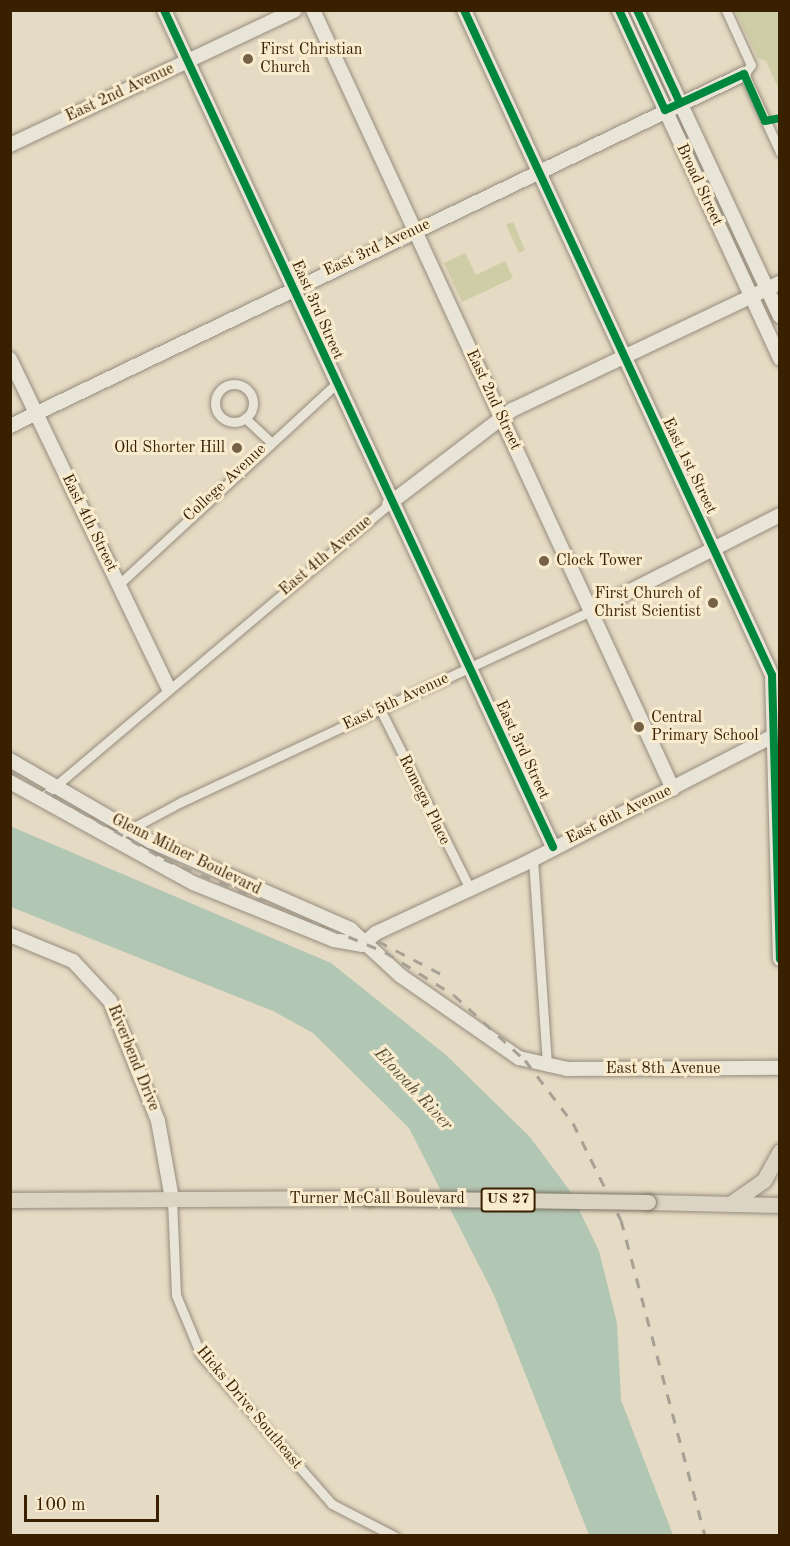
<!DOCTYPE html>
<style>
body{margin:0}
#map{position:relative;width:790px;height:1546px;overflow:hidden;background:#e5dac3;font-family:"Old Standard TT",serif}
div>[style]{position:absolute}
.green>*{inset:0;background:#cecda6}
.water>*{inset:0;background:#b2c6b4}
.roads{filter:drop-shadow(0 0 2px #968c7c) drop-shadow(0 0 2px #968c7c)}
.street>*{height:9px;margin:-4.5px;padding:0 4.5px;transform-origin:4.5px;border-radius:4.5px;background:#e9e4d8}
.street>.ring{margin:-4.5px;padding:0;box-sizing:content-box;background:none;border:9px solid #e9e4d8;border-radius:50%}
.secondary>*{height:14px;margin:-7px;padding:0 7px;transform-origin:7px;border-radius:7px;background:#e9e4d8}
.primary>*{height:15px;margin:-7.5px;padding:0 7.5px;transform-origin:7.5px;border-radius:7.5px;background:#dcd4c3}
.rail>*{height:3px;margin-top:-1.5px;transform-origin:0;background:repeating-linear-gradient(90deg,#a7a094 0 10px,transparent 0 20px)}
.bridges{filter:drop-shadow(0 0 2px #7c7362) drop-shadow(0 0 2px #7c7362)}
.primary-bridge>*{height:15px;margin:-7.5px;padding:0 7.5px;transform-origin:7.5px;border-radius:7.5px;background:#dcd4c3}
.cycleway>*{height:8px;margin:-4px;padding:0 4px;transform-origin:4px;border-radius:4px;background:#00873e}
.dots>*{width:16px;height:16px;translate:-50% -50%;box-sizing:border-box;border:3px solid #f8ebce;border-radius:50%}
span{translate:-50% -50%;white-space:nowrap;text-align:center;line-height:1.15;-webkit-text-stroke:6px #f8ebce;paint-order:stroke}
.shield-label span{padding:2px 4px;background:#f8ebce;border:2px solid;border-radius:4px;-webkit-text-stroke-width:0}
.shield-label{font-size:15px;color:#392001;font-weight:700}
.poi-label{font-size:16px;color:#392001}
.left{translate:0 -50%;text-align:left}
.right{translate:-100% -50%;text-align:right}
.street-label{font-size:16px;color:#392001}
.water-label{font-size:18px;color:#574f35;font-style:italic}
.frame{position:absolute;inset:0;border:12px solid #392001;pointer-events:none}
.scale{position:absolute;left:24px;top:1495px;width:135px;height:27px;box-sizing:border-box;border:3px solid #392001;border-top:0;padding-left:8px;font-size:18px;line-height:21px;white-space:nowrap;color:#392001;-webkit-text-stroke:4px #f8ebce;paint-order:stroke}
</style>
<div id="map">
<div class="green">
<div style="clip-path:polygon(735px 11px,779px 11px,779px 90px,766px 61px,758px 58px)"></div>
<div style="clip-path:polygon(513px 222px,525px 250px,519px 253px,506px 225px)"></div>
<div style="clip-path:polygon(465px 253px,476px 275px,505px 261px,513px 278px,462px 302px,444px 263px)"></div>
</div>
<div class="water">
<div style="clip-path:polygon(10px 826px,331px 963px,446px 1055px,530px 1137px,570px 1191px,599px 1251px,617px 1323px,621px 1400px,673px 1535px,589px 1535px,494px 1295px,409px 1128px,313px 1033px,273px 1011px,11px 907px)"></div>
</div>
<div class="roads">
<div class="street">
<div style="left:726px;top:10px;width:60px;rotate:65.6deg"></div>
<div style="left:751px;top:65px;width:11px;rotate:128deg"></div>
<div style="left:744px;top:74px;width:86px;rotate:65.2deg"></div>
<div class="ring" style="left:215px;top:384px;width:29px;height:29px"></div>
<div style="left:245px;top:418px;width:34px;rotate:43deg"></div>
<div style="left:118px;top:585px;width:297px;rotate:-42.7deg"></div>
<div style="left:380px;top:709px;width:201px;rotate:63.4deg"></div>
<div style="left:40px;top:799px;width:457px;rotate:-40.2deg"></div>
<div style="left:110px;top:840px;width:81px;rotate:-28.2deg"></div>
<div style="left:181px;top:802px;width:452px;rotate:-25deg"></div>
<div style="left:533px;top:859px;width:208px;rotate:86.1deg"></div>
<div style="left:172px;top:1199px;width:96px;rotate:87.6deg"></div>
<div style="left:176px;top:1295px;width:65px;rotate:67.4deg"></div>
<div style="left:201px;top:1355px;width:198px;rotate:48.7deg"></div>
<div style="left:332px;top:1504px;width:70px;rotate:27.3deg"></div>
</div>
<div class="secondary">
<div style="left:164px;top:10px;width:923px;rotate:65.07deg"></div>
<div style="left:313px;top:10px;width:858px;rotate:65.2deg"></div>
<div style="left:464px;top:10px;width:733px;rotate:65.15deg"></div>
<div style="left:772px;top:675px;width:284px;rotate:88.4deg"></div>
<div style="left:619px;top:10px;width:384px;rotate:65.2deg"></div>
<div style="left:637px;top:10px;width:338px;rotate:65deg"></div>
<div style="left:10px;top:145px;width:315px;rotate:-25.3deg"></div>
<div style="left:10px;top:359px;width:364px;rotate:64.3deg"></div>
<div style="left:10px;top:426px;width:814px;rotate:-25.62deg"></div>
<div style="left:389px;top:504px;width:155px;rotate:-37.4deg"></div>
<div style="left:512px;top:410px;width:297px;rotate:-25.4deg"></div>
<div style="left:591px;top:611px;width:212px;rotate:-26.9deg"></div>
<div style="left:10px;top:760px;width:162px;rotate:30.1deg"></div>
<div style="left:150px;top:841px;width:219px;rotate:23.7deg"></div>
<div style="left:350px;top:929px;width:69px;rotate:42.7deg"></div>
<div style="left:401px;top:976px;width:144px;rotate:34.8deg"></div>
<div style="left:519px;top:1058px;width:49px;rotate:12.9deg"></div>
<div style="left:567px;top:1069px;width:213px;rotate:-0.3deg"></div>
<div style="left:10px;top:782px;width:209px;rotate:28.9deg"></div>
<div style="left:193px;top:883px;width:152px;rotate:22deg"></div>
<div style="left:334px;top:940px;width:28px;rotate:10deg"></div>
<div style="left:10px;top:935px;width:68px;rotate:22.4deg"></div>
<div style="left:73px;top:961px;width:54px;rotate:47.2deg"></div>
<div style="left:110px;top:1001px;width:129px;rotate:68.2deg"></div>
<div style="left:158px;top:1121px;width:79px;rotate:79.8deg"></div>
<div style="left:362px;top:945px;width:18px;rotate:-41deg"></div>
<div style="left:376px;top:933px;width:163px;rotate:-25deg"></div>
<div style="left:524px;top:864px;width:287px;rotate:-27.2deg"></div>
</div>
<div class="primary">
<div style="left:10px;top:1200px;width:359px;rotate:-0.3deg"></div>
<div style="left:648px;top:1202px;width:132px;rotate:1.3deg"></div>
<div style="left:730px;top:1204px;width:42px;rotate:-35.2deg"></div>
<div style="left:764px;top:1180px;width:33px;rotate:-61deg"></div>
</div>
</div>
<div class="rail">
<div style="left:10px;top:771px;width:177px;rotate:29.7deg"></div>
<div style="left:164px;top:859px;width:240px;rotate:22.8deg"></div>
<div style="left:385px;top:952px;width:81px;rotate:31.9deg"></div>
<div style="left:454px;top:995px;width:96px;rotate:42.5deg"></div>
<div style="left:525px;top:1060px;width:79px;rotate:52.7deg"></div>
<div style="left:573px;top:1123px;width:108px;rotate:63.7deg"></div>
<div style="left:621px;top:1220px;width:327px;rotate:75.1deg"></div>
<div style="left:378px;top:941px;width:78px;rotate:27.6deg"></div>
</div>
<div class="bridges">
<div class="primary-bridge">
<div style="left:369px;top:1198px;width:279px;rotate:0.8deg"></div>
</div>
</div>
<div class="cycleway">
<div style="left:164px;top:10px;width:923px;rotate:65.07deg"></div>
<div style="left:464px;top:10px;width:733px;rotate:65.15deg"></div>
<div style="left:772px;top:675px;width:284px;rotate:88.4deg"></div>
<div style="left:619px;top:10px;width:110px;rotate:65.3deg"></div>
<div style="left:665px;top:110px;width:87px;rotate:-24.5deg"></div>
<div style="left:744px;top:74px;width:51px;rotate:65.9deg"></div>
<div style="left:765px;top:121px;width:15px;rotate:-11deg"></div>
<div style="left:637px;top:10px;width:102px;rotate:65.2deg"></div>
</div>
<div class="dots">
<div style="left:248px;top:59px;background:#756145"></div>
<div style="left:237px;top:448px;background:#756145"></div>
<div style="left:544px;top:561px;background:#756145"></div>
<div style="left:713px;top:603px;background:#756145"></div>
<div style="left:639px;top:727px;background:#756145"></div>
</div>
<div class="shield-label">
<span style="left:508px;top:1200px">US 27</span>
</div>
<div class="poi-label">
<span class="left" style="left:260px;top:59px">First Christian<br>Church</span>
<span class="right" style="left:225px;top:448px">Old Shorter Hill</span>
<span class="left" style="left:556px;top:561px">Clock Tower</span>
<span class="right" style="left:701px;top:603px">First Church of<br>Christ Scientist</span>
<span class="left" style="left:651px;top:727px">Central<br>Primary School</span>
</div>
<div class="street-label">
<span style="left:120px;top:93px;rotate:-25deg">East 2nd Avenue</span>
<span style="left:699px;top:185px;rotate:65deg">Broad Street</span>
<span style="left:377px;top:248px;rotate:-25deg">East 3rd Avenue</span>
<span style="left:317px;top:310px;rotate:66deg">East 3rd Street</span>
<span style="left:493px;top:400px;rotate:65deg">East 2nd Street</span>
<span style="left:689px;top:466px;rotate:64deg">East 1st Street</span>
<span style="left:225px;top:483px;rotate:-43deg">College Avenue</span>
<span style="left:89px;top:523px;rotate:64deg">East 4th Street</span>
<span style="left:326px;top:556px;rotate:-40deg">East 4th Avenue</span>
<span style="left:396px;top:702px;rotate:-25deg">East 5th Avenue</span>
<span style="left:522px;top:750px;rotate:65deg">East 3rd Street</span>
<span style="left:424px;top:800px;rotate:64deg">Romega Place</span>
<span style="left:619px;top:815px;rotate:-26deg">East 6th Avenue</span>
<span style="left:186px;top:855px;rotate:26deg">Glenn Milner Boulevard</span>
<span style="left:133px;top:1058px;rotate:68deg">Riverbend Drive</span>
<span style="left:663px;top:1069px">East 8th Avenue</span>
<span style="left:377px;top:1199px">Turner McCall Boulevard</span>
<span style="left:249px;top:1408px;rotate:50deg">Hicks Drive Southeast</span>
</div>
<div class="water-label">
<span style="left:413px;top:1089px;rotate:47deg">Etowah River</span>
</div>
<div class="frame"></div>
<div class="scale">100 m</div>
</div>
